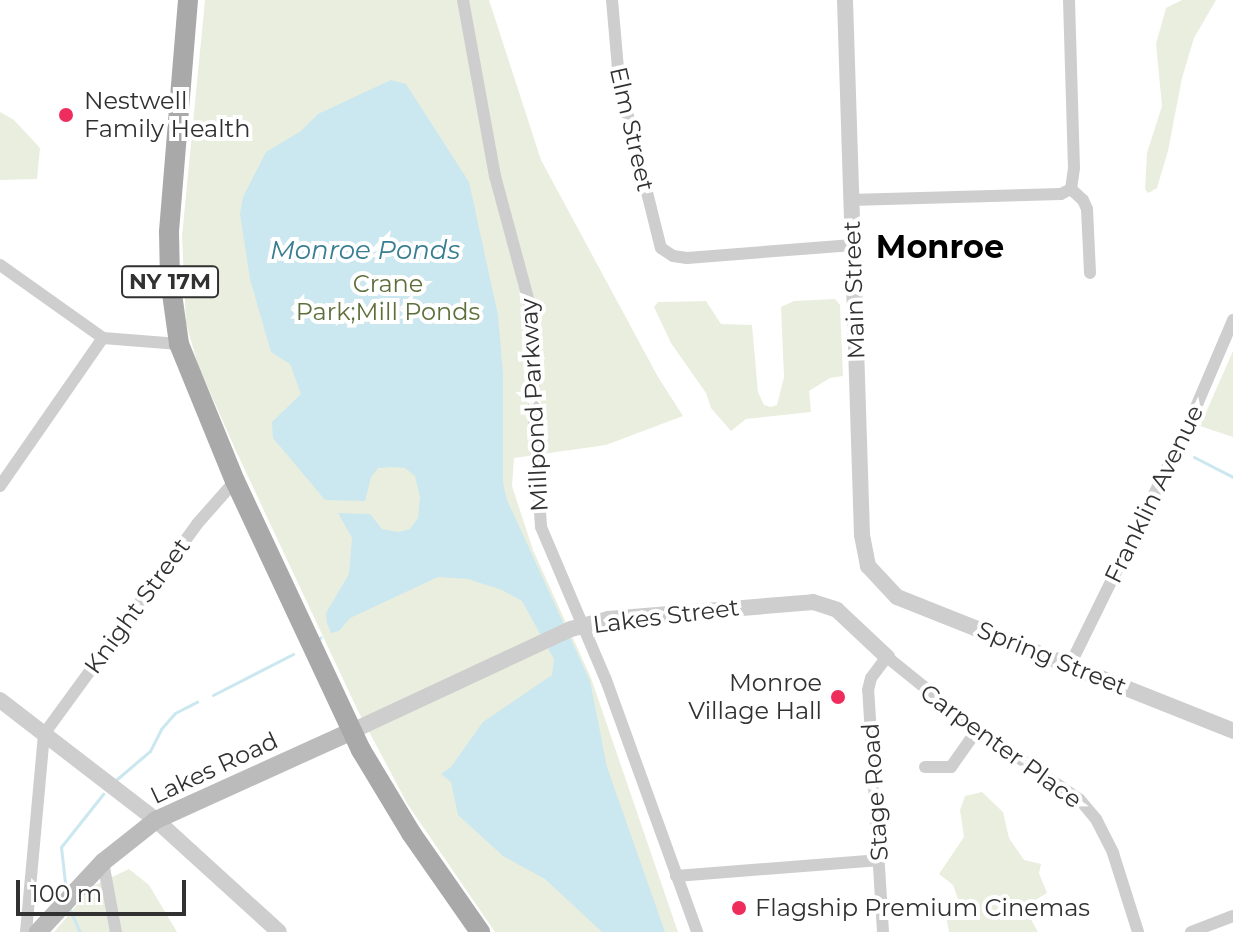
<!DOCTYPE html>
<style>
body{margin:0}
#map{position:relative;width:1233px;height:932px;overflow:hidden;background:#fff;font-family:Montserrat,sans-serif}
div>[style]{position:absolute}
.green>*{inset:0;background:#eaeedf}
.water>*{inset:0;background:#cbe7ef}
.stream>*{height:3px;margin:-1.5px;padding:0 1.5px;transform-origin:1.5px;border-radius:1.5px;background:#cbe7ef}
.minor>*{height:12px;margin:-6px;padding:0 6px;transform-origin:6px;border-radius:6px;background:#cecece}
.tertiary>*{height:16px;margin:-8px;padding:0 8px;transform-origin:8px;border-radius:8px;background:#cecece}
.secondary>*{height:18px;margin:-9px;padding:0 9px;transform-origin:9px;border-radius:9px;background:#bbb}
.primary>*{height:20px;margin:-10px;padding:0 10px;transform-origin:10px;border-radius:10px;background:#a9a9a9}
.dots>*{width:22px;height:22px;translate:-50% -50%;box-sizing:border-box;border:4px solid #fff;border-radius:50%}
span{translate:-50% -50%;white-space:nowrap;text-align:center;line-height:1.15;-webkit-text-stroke:8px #fff;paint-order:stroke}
.shield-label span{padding:2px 6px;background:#fff;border:2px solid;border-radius:6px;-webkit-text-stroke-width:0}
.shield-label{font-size:22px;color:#313131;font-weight:700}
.poi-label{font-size:24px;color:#313131}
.left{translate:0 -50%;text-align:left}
.right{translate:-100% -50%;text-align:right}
.street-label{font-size:24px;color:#313131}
.park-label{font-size:24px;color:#5d703b}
.water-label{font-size:26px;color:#387e92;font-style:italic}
.district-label{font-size:32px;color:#000;font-weight:700}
.scale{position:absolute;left:16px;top:880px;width:170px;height:36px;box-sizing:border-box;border:4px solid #313131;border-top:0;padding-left:10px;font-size:24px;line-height:28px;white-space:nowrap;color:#313131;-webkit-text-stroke:6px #fff;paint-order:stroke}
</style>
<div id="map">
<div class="green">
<div style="clip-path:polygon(205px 0,489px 0,541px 160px,658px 377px,683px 416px,606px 445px,514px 458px,512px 486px,533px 550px,591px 678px,678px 932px,495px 932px,408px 805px,358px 711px,236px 451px,198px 365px,186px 323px,182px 236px)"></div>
<div style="clip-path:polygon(1182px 0,1216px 0,1194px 38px,1182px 78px,1168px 151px,1157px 188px,1148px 193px,1145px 189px,1147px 153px,1162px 106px,1156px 44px,1166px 8px)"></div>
<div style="clip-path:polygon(0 112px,14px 120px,40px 148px,37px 179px,0 180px)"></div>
<div style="clip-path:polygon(835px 299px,840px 305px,843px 376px,830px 378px,809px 391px,811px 412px,746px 419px,731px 431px,711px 408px,706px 393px,671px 343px,654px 307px,658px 302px,706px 301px,721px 324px,752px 325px,758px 392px,764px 405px,771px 407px,777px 405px,784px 377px,781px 307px,794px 301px)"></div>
<div style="clip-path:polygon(1233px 351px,1233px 437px,1200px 426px)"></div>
<div style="clip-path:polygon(982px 792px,1003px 812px,1009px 838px,1024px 860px,1041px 864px,1039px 873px,1047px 893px,1024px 907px,1038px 932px,949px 932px,946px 916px,959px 902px,953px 885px,939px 874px,964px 837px,960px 810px,965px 796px)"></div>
<div style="clip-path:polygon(129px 869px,149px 885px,177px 932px,54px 932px,93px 886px)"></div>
</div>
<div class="water">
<div style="clip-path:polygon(391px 80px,406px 84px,469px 182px,498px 315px,503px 374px,503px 483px,507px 500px,590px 681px,607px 767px,665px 932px,602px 932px,545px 879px,503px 856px,458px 815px,451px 782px,441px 774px,451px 767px,483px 722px,552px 675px,554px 659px,522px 601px,502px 590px,468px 579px,438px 577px,350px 618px,339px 631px,331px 633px,327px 623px,326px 613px,349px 574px,352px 538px,338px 513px,370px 514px,382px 529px,398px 532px,410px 529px,418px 518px,420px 497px,415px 476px,405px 468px,391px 467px,378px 468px,371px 477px,365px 501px,325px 500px,273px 438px,272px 422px,301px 394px,290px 364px,271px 352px,250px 279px,240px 214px,243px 197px,266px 152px,301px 131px,318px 114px)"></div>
</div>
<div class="stream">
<div style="left:1194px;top:457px;width:44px;rotate:27.1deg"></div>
<div style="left:320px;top:638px;width:1px;rotate:-45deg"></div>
<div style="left:213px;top:695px;width:90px;rotate:-27.1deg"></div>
<div style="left:117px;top:779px;width:43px;rotate:-40.3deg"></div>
<div style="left:150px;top:751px;width:25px;rotate:-63deg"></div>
<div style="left:161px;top:729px;width:21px;rotate:-49deg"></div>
<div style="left:175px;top:713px;width:25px;rotate:-27deg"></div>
<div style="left:66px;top:891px;width:44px;rotate:-96.5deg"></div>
<div style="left:61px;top:847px;width:68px;rotate:-51.6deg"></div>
<div style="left:70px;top:910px;width:24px;rotate:66deg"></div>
</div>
<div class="minor">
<div style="left:463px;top:0;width:179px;rotate:79.7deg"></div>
<div style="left:495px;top:176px;width:150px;rotate:74.9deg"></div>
<div style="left:534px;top:321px;width:105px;rotate:90deg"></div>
<div style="left:534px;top:426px;width:101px;rotate:86deg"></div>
<div style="left:541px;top:527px;width:166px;rotate:67deg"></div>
<div style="left:606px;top:680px;width:268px;rotate:70.1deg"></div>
<div style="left:612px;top:0;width:80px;rotate:85deg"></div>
<div style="left:619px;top:80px;width:173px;rotate:76deg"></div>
<div style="left:661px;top:248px;width:14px;rotate:34deg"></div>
<div style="left:673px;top:256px;width:14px;rotate:8deg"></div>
<div style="left:687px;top:258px;width:166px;rotate:-4.5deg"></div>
<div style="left:1069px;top:0;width:168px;rotate:88.3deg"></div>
<div style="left:1074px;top:168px;width:21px;rotate:98deg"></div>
<div style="left:1071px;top:189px;width:16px;rotate:43deg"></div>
<div style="left:1083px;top:200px;width:10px;rotate:66deg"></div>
<div style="left:1087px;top:209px;width:64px;rotate:87.3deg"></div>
<div style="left:850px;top:200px;width:211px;rotate:-1.6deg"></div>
<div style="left:1061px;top:194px;width:11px;rotate:-27deg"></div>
<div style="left:0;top:265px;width:126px;rotate:35.3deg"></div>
<div style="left:103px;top:338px;width:76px;rotate:4.5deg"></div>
<div style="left:0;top:486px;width:180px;rotate:-55.2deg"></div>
<div style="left:1070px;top:665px;width:272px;rotate:-63.8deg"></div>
<div style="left:1190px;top:421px;width:110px;rotate:-66.9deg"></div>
<div style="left:925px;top:767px;width:26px"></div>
<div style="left:951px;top:767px;width:45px;rotate:-54.9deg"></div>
<div style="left:103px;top:862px;width:71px;rotate:79.5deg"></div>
<div style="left:676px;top:876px;width:205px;rotate:-4.5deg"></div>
<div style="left:26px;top:932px;width:199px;rotate:-84.8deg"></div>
<div style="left:44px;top:734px;width:260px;rotate:-53.9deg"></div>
<div style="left:197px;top:524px;width:57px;rotate:-48.5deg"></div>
<div style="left:883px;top:932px;width:242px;rotate:-93.5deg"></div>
<div style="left:868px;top:690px;width:12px;rotate:-76deg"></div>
<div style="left:871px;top:678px;width:26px;rotate:-53deg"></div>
<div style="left:887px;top:657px;width:113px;rotate:38.9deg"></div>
<div style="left:975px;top:728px;width:127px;rotate:34.4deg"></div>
<div style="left:1080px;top:800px;width:25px;rotate:50deg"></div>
<div style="left:1096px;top:819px;width:38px;rotate:63deg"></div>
<div style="left:1113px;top:853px;width:83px;rotate:72.4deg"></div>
<div style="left:1191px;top:932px;width:45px;rotate:-20.9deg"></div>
</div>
<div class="tertiary">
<div style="left:845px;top:0;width:535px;rotate:88.18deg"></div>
<div style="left:862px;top:535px;width:32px;rotate:79deg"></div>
<div style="left:868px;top:566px;width:42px;rotate:46.9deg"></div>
<div style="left:897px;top:597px;width:362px;rotate:21.7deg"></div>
<div style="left:0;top:700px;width:197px;rotate:37.6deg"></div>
<div style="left:156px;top:820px;width:166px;rotate:42.3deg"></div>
<div style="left:352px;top:731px;width:242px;rotate:-25deg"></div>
<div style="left:571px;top:629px;width:38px;rotate:-15deg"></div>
<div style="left:608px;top:619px;width:206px;rotate:-4.7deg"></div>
<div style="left:813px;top:602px;width:25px;rotate:18deg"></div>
<div style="left:837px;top:610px;width:69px;rotate:43.2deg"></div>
</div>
<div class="secondary">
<div style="left:38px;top:932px;width:96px;rotate:-47.1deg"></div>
<div style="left:103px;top:862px;width:68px;rotate:-38.4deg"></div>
<div style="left:156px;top:820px;width:215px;rotate:-24.4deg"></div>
</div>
<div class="primary">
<div style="left:188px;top:0;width:233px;rotate:94.7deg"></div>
<div style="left:169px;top:232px;width:47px;rotate:88.8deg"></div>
<div style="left:170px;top:279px;width:66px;rotate:82.1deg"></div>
<div style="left:179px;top:344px;width:148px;rotate:67.8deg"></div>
<div style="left:235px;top:481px;width:297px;rotate:64.9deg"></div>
<div style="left:361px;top:750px;width:97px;rotate:58.9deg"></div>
<div style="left:411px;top:833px;width:121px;rotate:55.1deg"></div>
</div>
<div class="dots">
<div style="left:66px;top:115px;background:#ef2d5c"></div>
<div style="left:838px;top:697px;background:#ef2d5c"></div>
<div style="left:739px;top:908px;background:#ef2d5c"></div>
</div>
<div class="shield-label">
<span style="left:170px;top:282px">NY 17M</span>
</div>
<div class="poi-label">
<span class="left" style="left:84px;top:115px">Nestwell<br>Family Health</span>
<span class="right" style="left:822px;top:697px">Monroe<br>Village Hall</span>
<span class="left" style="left:755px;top:908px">Flagship Premium Cinemas</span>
</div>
<div class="street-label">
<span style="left:632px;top:129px;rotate:77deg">Elm Street</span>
<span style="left:854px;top:290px;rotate:-92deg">Main Street</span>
<span style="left:534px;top:405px;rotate:-93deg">Millpond Parkway</span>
<span style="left:1154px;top:494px;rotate:-64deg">Franklin Avenue</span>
<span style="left:137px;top:606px;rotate:-54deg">Knight Street</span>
<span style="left:666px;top:616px;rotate:-7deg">Lakes Street</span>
<span style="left:1052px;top:658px;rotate:22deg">Spring Street</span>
<span style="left:1001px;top:746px;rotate:36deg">Carpenter Place</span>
<span style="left:214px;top:768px;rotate:-25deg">Lakes Road</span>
<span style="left:875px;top:792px;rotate:-94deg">Stage Road</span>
</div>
<div class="park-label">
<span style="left:388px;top:298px">Crane<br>Park;Mill Ponds</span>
</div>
<div class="water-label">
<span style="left:365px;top:251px">Monroe Ponds</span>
</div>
<div class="district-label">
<span style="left:940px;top:247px">Monroe</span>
</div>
<div class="scale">100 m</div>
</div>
